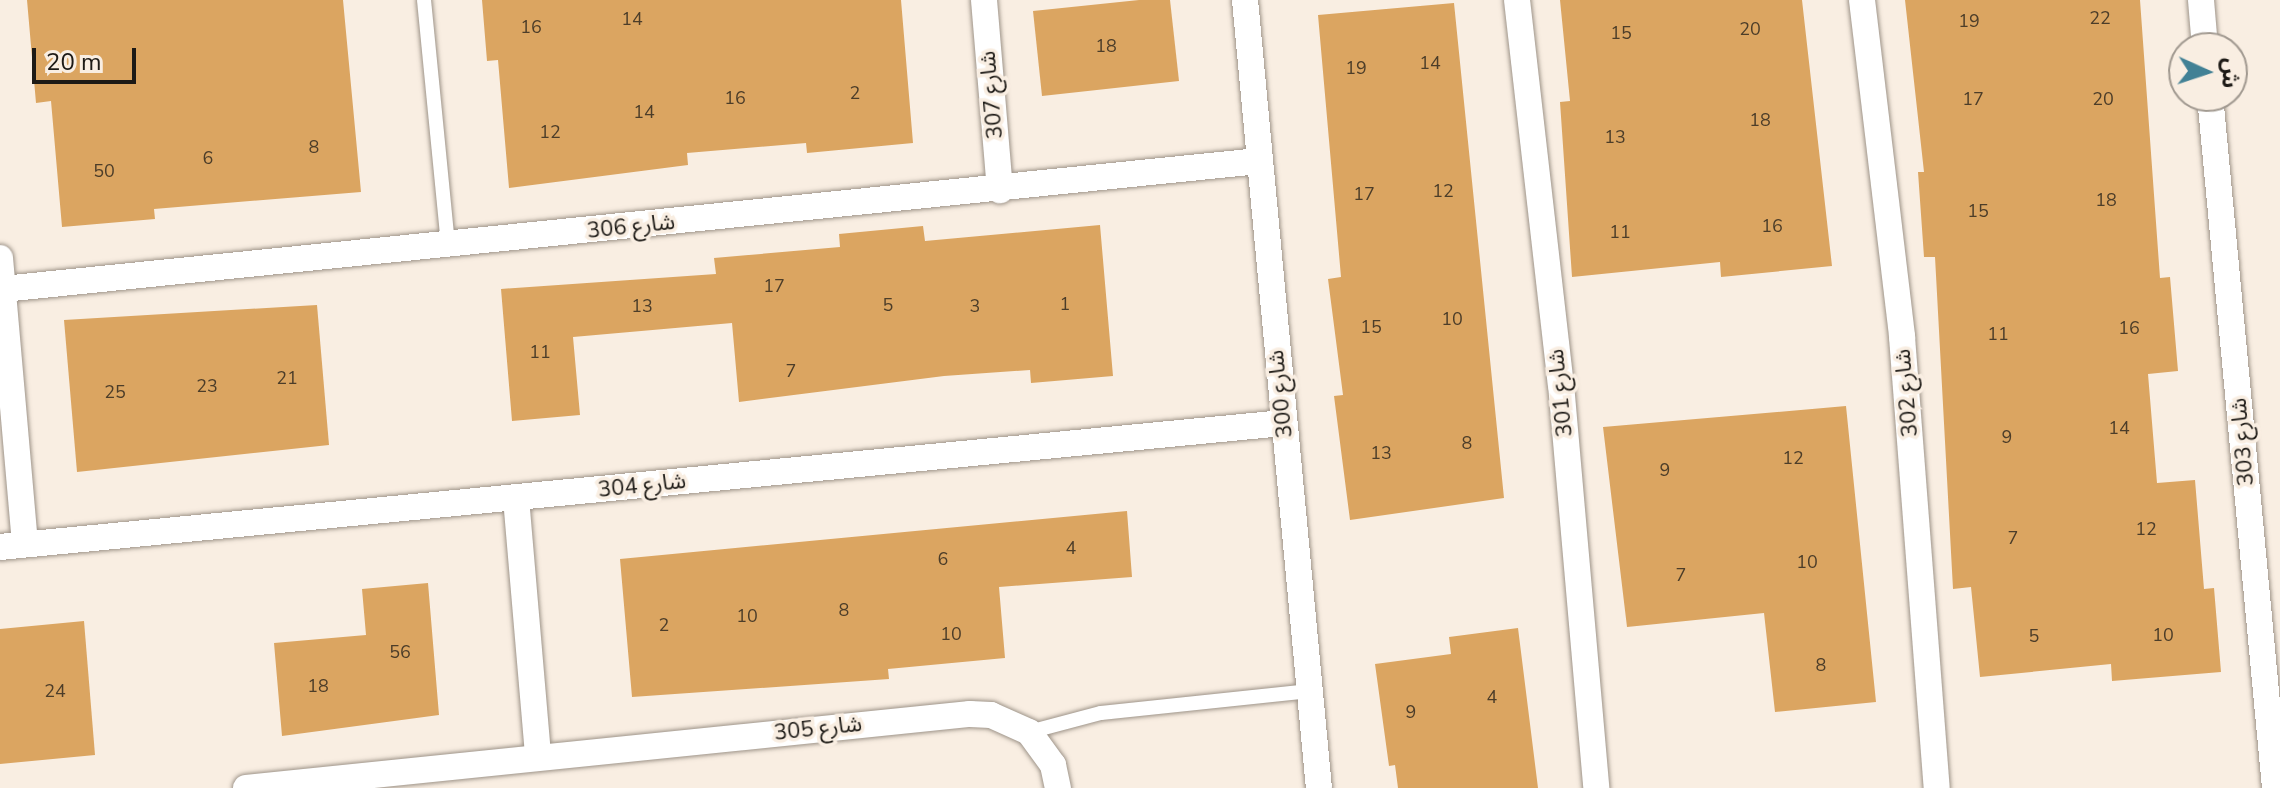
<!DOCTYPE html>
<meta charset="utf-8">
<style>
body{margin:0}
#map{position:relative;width:2280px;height:788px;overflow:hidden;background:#f9eee2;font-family:"Nunito Sans","Noto Sans Arabic",sans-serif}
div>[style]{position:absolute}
.building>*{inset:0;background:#dba561}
.roads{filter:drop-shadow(0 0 2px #9e9489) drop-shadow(0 0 2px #9e9489)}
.service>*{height:14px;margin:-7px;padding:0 7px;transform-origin:7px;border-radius:7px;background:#fff}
.minor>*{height:26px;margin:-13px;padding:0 13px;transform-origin:13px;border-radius:13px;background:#fff}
span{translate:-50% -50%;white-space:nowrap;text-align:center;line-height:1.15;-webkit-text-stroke:7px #f9eee2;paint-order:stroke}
.number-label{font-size:18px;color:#4c3d29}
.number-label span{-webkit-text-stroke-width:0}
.street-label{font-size:22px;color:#1d1a16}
.north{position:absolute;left:2168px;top:32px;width:80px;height:80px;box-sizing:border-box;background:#f9eee2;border:2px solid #a19990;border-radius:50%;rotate:93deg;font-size:22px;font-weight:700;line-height:32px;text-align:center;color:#1d1a16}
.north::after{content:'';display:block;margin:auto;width:28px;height:36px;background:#428195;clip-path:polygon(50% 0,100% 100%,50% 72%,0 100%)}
.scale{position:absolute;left:32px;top:48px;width:104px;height:36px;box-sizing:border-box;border:4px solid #1d1a16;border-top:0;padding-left:10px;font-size:24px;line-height:28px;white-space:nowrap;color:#1d1a16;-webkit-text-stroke:6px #f9eee2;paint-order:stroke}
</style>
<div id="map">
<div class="building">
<div style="clip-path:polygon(27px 0,343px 0,361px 192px,154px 209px,155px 219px,62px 227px,51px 101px,36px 103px)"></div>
<div style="clip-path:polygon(482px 0,901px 0,913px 143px,807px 153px,806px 143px,687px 153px,688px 165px,509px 188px,498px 60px,487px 61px)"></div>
<div style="clip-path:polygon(1139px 0,1170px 0,1179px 81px,1042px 96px,1033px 11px)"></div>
<div style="clip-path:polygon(1560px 0,1802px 0,1832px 266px,1721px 277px,1720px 262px,1572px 277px,1560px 102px,1570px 101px)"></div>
<div style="clip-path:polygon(1905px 0,2140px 0,2160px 278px,2170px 277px,2178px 371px,2148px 374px,2157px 483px,2195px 480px,2204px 589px,2214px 588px,2221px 672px,2112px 681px,2111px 664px,1980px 677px,1971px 587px,1953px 589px,1935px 257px,1924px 257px,1918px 172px,1924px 172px)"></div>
<div style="clip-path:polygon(1454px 3px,1504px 498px,1350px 520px,1334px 396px,1343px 395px,1328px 279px,1341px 277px,1318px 15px)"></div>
<div style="clip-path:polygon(1100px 225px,1113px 376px,1031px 383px,1030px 370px,944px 376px,739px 402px,732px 323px,573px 337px,580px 415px,512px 421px,501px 289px,716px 274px,714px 258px,840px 247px,839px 234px,923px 226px,925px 241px)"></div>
<div style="clip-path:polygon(317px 305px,329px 445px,77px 472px,64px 320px)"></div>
<div style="clip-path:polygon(1846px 406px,1876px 702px,1775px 712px,1764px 613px,1627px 627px,1603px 427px)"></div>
<div style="clip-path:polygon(1127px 511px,1132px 577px,999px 587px,1005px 658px,888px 669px,889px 679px,632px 697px,620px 559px)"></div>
<div style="clip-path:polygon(428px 583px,439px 715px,282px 736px,274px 643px,366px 635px,362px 589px)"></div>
<div style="clip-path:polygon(84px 621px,95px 755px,0 764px,0 629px)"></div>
<div style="clip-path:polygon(1518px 628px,1538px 788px,1398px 788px,1395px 765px,1389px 766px,1375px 664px,1451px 654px,1449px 637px)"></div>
</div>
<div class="roads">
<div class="service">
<div style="left:424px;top:0;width:246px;rotate:84.4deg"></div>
<div style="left:1029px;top:732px;width:74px;rotate:-14.8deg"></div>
<div style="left:1101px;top:713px;width:210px;rotate:-6deg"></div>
</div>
<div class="minor">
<div style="left:984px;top:0;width:191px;rotate:85.2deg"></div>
<div style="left:1245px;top:0;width:791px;rotate:84.64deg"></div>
<div style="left:1517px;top:0;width:387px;rotate:83.5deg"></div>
<div style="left:1561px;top:384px;width:406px;rotate:85deg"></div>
<div style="left:1862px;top:0;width:339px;rotate:83.2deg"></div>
<div style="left:1902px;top:337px;width:452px;rotate:85.6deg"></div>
<div style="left:2201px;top:0;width:48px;rotate:85.2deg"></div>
<div style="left:2210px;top:96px;width:695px;rotate:84.63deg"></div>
<div style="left:0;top:258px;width:287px;rotate:85deg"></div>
<div style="left:3px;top:289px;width:1263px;rotate:-5.82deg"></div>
<div style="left:516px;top:498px;width:260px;rotate:85.1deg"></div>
<div style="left:0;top:547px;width:1290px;rotate:-5.52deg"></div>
<div style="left:246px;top:788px;width:728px;rotate:-5.84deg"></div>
<div style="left:970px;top:714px;width:21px;rotate:3deg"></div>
<div style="left:991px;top:715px;width:42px;rotate:24.1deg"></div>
<div style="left:1029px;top:732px;width:41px;rotate:54deg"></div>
<div style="left:1053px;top:765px;width:24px;rotate:78deg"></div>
</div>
</div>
<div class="number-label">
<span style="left:2100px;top:18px">22</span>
<span style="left:632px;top:19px">14</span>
<span style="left:1969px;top:21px">19</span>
<span style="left:531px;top:27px">16</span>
<span style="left:1750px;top:29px">20</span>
<span style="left:1621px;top:33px">15</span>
<span style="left:1106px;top:46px">18</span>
<span style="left:1430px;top:63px">14</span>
<span style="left:1356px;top:68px">19</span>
<span style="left:855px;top:93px">2</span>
<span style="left:735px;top:98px">16</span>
<span style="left:1973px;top:99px">17</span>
<span style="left:2103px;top:99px">20</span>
<span style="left:644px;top:112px">14</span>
<span style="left:1760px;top:120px">18</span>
<span style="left:550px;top:132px">12</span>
<span style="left:1615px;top:137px">13</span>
<span style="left:314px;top:147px">8</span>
<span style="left:208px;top:158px">6</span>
<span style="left:104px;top:171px">50</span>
<span style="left:1443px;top:191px">12</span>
<span style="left:1364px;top:194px">17</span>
<span style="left:2106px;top:200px">18</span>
<span style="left:1978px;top:211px">15</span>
<span style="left:1772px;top:226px">16</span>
<span style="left:1620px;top:232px">11</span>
<span style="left:774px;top:286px">17</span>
<span style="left:1065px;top:304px">1</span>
<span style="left:888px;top:305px">5</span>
<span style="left:642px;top:306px">13</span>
<span style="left:975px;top:306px">3</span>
<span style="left:1452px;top:319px">10</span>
<span style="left:1371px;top:327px">15</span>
<span style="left:2129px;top:328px">16</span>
<span style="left:1998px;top:334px">11</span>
<span style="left:540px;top:352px">11</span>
<span style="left:791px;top:371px">7</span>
<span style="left:287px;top:378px">21</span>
<span style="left:207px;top:386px">23</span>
<span style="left:115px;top:392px">25</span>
<span style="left:2119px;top:428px">14</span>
<span style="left:2007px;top:437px">9</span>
<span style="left:1467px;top:443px">8</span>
<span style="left:1381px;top:453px">13</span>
<span style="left:1793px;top:458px">12</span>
<span style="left:1665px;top:470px">9</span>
<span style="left:2146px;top:529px">12</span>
<span style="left:2013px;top:538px">7</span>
<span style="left:1071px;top:548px">4</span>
<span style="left:943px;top:559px">6</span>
<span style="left:1807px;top:562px">10</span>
<span style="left:1681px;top:575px">7</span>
<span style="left:844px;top:610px">8</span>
<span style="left:747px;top:616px">10</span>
<span style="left:664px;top:625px">2</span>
<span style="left:951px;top:634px">10</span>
<span style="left:2163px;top:635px">10</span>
<span style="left:2034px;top:636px">5</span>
<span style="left:400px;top:652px">56</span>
<span style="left:1821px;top:665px">8</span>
<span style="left:318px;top:686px">18</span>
<span style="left:55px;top:691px">24</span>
<span style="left:1492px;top:697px">4</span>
<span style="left:1411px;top:712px">9</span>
</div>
<div class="street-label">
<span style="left:992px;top:95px;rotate:-95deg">شارع 307</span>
<span style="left:631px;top:227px;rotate:-6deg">شارع 306</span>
<span style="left:1561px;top:393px;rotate:-96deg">شارع 301</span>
<span style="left:1907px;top:393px;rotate:-95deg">شارع 302</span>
<span style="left:1281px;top:394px;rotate:-96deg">شارع 300</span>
<span style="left:2243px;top:442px;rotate:-95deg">شارع 303</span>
<span style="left:642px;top:486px;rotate:-6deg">شارع 304</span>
<span style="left:818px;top:729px;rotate:-6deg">شارع 305</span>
</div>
<div class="north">ش</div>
<div class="scale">20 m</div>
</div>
